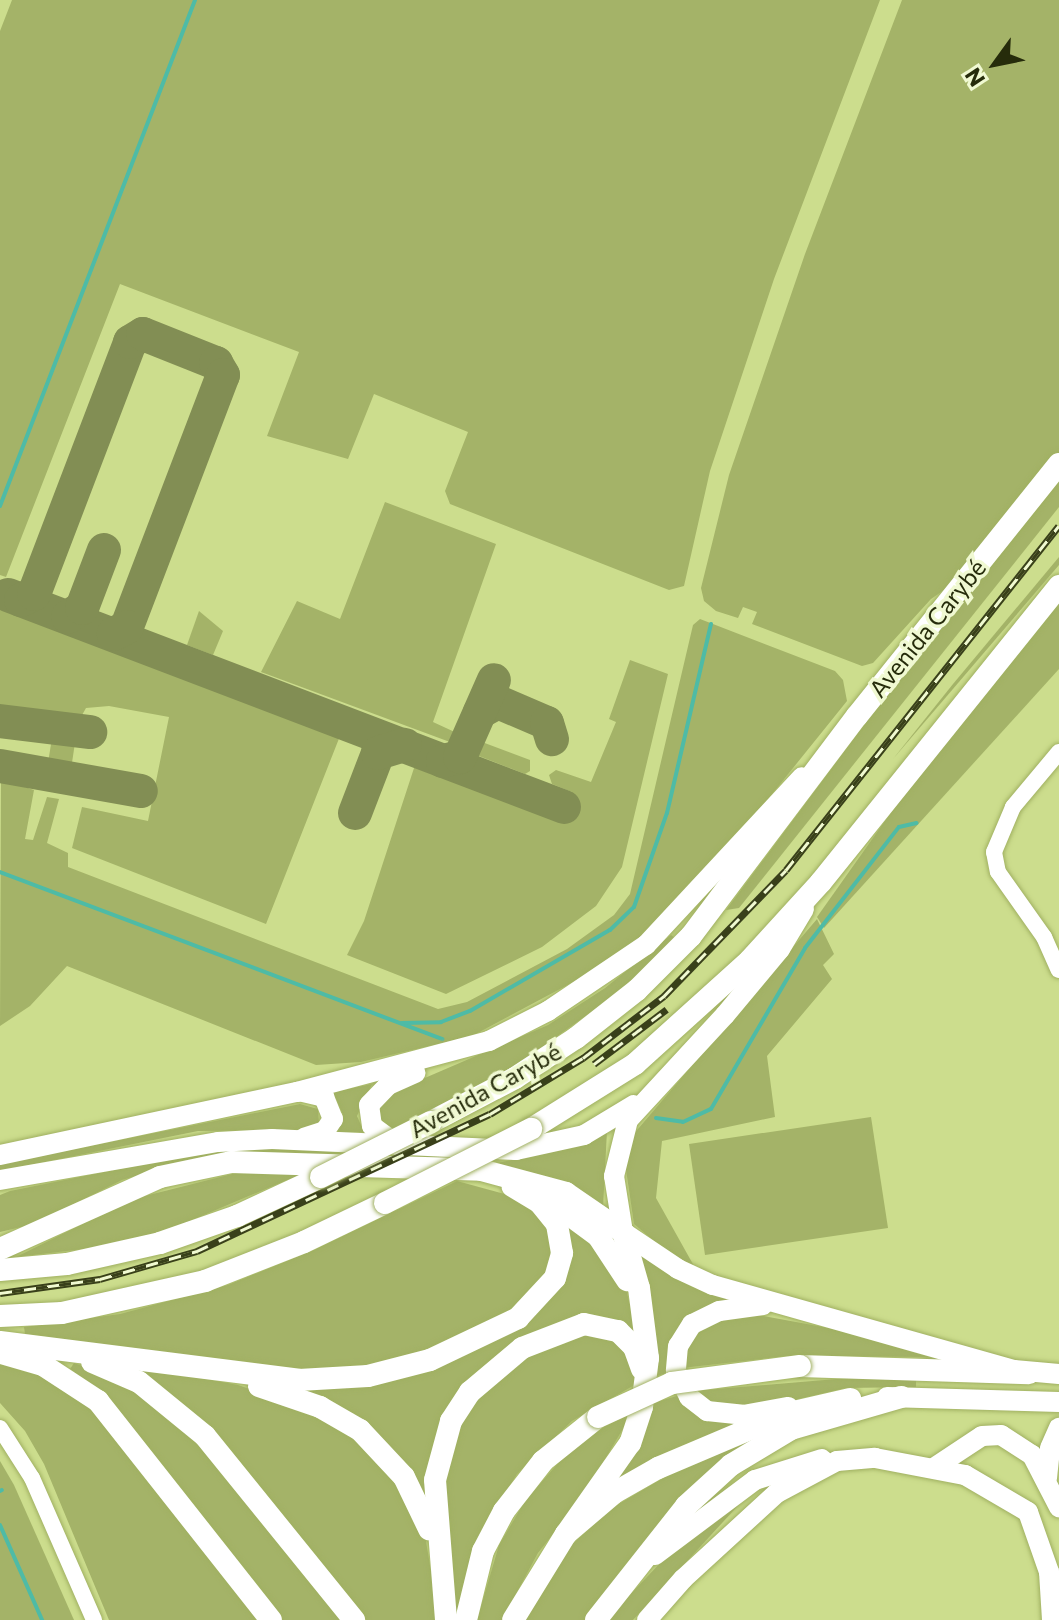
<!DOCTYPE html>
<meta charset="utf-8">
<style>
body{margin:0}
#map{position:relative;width:1059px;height:1620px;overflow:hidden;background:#ccdd8d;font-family:Commissioner,sans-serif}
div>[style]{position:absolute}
.green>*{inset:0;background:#a4b368}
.stream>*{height:4px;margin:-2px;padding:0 2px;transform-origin:2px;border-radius:2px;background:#4ebba6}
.taxiway>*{height:34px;margin:-17px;padding:0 17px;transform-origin:17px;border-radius:17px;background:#828e54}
.roads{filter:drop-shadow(0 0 2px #a0b061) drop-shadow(0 0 2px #a0b061)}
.minor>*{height:16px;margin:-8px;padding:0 8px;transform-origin:8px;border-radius:8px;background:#fff}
.major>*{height:20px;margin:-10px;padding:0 10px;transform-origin:10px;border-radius:10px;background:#fff}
.highway>*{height:22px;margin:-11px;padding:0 11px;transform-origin:11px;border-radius:11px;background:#fff}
.rail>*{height:7px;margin-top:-3.5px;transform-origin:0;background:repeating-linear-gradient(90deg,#f0f9d2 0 12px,#39401a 0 24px);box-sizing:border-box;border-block:2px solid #39401a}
.bridges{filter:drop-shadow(0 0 2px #a0b061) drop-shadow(0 0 2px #a0b061)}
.highway-bridge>*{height:22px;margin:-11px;padding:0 11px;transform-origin:11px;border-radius:11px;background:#fff}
span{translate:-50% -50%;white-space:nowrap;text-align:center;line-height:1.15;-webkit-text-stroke:7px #f0f9d2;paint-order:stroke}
.street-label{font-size:24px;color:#262c0b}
.north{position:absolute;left:955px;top:24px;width:80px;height:80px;-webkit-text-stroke:6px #f0f9d2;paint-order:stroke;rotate:237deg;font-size:22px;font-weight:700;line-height:32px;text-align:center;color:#262c0b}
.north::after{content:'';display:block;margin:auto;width:28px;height:36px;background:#262c0b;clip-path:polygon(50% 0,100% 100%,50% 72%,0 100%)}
</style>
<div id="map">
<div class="green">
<div style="clip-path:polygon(12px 0,880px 0,774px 279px,710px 471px,684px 586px,669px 590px,450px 504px,445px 491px,468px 432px,374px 394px,348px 459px,267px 436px,299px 352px,120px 284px,6px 577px,0 575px,0 31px)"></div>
<div style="clip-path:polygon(902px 0,1059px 0,1059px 454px,947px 588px,931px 599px,873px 663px,862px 666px,752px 624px,757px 612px,743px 607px,738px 618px,716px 611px,704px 601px,701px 588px,729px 475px,805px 254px)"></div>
<div style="clip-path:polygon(1059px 477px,1059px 507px,739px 908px,726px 910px,890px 690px)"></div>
<div style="clip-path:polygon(385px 502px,496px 544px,433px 722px,459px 734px,458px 745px,261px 672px,297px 601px,340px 619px)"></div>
<div style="clip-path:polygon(1059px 557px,1059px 565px,893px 759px,953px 684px)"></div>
<div style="clip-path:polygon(1059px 603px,1059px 669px,824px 928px,817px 917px,914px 780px)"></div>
<div style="clip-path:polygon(0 606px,340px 736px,266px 924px,72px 848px,82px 807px,148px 821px,169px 717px,109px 706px,86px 708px,77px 724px,0 713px)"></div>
<div style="clip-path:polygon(199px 611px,223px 631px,213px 655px,187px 645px)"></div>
<div style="clip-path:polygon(700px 619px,835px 671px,843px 680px,847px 701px,731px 845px,635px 947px,590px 973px,472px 1036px,361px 1062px,316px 1065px,67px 966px,30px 1006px,0 1026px,1px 779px,34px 790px,25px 839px,33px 840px,47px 797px,59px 799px,47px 843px,68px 853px,68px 867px,438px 1009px,467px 1002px,567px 949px,614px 915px,630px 894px,693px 625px)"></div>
<div style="clip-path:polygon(630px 660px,668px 674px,622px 867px,596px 906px,542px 947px,446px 994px,347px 955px,364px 921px,415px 765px,561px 819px,572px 792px,552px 784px,549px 775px,556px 770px,591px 782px,616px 722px,609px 719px)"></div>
<div style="clip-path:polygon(53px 732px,76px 736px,70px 776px,47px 769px)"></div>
<div style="clip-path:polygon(482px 742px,530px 760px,530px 771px,525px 774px,479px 756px,475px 751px)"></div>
<div style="clip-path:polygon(817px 919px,834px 954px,823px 965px,832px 979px,767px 1056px,775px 1117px,662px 1141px,656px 1198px,694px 1266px,674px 1258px,634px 1224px,625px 1163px,632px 1136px)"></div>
<div style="clip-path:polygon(671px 935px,675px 938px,625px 988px,508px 1071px,391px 1131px,377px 1118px,381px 1104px,397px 1090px,548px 1025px,605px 988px)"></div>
<div style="clip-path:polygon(372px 1084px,357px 1116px,364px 1132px,338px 1133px,343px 1115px,333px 1092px)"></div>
<div style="clip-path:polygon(300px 1104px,318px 1109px,319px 1124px,305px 1130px,198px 1131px,0 1171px,0 1164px)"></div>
<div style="clip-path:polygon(871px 1117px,888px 1228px,705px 1255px,689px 1144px)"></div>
<div style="clip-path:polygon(607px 1131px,603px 1208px,563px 1183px,493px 1164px,568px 1148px)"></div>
<div style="clip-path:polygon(283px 1148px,347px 1153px,196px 1158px,122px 1180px,34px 1224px,0 1232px,0 1195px,10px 1191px,219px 1149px)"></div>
<div style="clip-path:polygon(240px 1172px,306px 1172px,166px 1231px,92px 1248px,16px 1257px,133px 1199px)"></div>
<div style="clip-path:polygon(457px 1181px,519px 1198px,548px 1222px,553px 1267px,528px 1301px,416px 1358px,311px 1374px,25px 1334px,24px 1327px,120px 1314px,228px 1285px,314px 1250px)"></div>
<div style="clip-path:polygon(571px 1218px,625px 1285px,638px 1337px,614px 1322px,480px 1372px,428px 1500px,303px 1392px,304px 1387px,348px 1384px,535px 1313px,564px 1225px)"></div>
<div style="clip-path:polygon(639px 1254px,730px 1299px,711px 1307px,670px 1372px,657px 1376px)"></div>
<div style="clip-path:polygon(752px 1314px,834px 1329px,930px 1357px,787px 1356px,682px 1368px,691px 1337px,705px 1324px)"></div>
<div style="clip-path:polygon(585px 1331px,624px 1345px,638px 1383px,572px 1421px,517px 1474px,479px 1536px,455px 1620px,441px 1515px,448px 1445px,494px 1373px)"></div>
<div style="clip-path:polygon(0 1361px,42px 1374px,96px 1409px,260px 1620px,109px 1620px,44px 1464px,25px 1431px,0 1403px)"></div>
<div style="clip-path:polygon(74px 1363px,121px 1380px,183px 1424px,343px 1620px,277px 1620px,87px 1381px,70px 1369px)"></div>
<div style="clip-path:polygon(133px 1365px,238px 1385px,310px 1409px,381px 1456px,424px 1529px,439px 1620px,366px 1620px,202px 1421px)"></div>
<div style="clip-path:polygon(860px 1377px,916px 1379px,916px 1387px,846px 1388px,764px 1407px,723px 1410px,693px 1391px)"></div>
<div style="clip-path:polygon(680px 1395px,743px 1421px,668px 1452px,614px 1482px,653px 1403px)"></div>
<div style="clip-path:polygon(633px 1412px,583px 1496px,538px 1553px,502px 1620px,477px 1620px,499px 1545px,525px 1501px,560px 1461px,600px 1429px)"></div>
<div style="clip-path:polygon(762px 1434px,585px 1620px,524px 1620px,567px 1549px,612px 1508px,670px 1474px)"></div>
<div style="clip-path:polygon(0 1461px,14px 1485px,74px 1620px,0 1620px)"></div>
<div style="clip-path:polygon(756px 1486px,633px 1620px,606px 1620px,682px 1540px)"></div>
</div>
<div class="stream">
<div style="left:0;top:506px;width:542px;rotate:-68.92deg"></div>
<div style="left:0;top:872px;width:473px;rotate:20.7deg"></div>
<div style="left:402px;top:1023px;width:39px;rotate:-1deg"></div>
<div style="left:441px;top:1022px;width:31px;rotate:-21deg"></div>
<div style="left:470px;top:1011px;width:162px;rotate:-30.1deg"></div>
<div style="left:610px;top:930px;width:33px;rotate:-44deg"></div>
<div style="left:634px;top:907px;width:100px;rotate:-70.7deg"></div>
<div style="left:667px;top:813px;width:194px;rotate:-76.9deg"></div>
<div style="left:656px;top:1118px;width:27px;rotate:8deg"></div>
<div style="left:683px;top:1122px;width:31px;rotate:-25deg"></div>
<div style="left:711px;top:1109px;width:186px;rotate:-59.7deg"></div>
<div style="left:805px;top:948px;width:153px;rotate:-52.2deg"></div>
<div style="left:899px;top:827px;width:18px;rotate:-13deg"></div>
<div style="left:0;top:1491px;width:2px;rotate:-27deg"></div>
<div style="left:0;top:1525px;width:104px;rotate:66.1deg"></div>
</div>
<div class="taxiway">
<div style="left:8px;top:595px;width:595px;rotate:20.87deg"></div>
<div style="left:21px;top:600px;width:14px;rotate:-25deg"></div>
<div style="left:34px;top:594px;width:270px;rotate:-69.1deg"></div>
<div style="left:130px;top:342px;width:15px;rotate:-32deg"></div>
<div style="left:143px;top:334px;width:79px;rotate:21.7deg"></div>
<div style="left:216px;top:363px;width:14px;rotate:60deg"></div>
<div style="left:223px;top:375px;width:270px;rotate:110.9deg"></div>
<div style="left:127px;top:627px;width:15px;rotate:152deg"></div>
<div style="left:68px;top:617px;width:17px;rotate:-33deg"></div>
<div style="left:82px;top:608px;width:62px;rotate:-69.2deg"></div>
<div style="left:480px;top:712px;width:21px;rotate:-29deg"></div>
<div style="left:498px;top:702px;width:53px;rotate:23.2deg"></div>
<div style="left:547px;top:723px;width:17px;rotate:73deg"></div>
<div style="left:0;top:721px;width:91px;rotate:7deg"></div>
<div style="left:443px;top:761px;width:17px;rotate:-13deg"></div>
<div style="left:460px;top:757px;width:84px;rotate:-66.2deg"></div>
<div style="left:0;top:766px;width:143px;rotate:10.1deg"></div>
<div style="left:355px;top:813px;width:64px;rotate:-69deg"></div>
<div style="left:378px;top:753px;width:28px;rotate:-17deg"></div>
</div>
<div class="roads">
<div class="minor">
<div style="left:1059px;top:752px;width:72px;rotate:129.9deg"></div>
<div style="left:1013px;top:807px;width:49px;rotate:112.9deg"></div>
<div style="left:994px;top:852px;width:20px;rotate:79deg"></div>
<div style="left:998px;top:872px;width:80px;rotate:54.7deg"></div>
<div style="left:1044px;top:937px;width:36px;rotate:66deg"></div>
<div style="left:0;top:1428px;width:59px;rotate:57.4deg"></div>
<div style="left:32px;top:1478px;width:155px;rotate:66.4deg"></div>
</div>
<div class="major">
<div style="left:804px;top:909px;width:47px;rotate:121deg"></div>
<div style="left:780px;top:949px;width:86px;rotate:129.8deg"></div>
<div style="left:725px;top:1015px;width:143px;rotate:132.7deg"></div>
<div style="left:628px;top:1120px;width:58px;rotate:104deg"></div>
<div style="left:614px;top:1176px;width:57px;rotate:80.9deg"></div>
<div style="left:623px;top:1232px;width:66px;rotate:33.9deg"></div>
<div style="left:678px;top:1269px;width:38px;rotate:25deg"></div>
<div style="left:713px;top:1285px;width:313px;rotate:15.8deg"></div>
<div style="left:1014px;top:1370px;width:45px;rotate:5.1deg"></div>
<div style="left:303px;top:1092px;width:22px;rotate:13deg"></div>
<div style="left:324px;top:1097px;width:24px;rotate:68deg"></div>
<div style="left:333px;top:1119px;width:14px;rotate:124deg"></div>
<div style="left:325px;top:1131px;width:22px;rotate:162deg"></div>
<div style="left:398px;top:1145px;width:32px;rotate:-144deg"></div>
<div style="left:372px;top:1126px;width:21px;rotate:-98deg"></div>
<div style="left:369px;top:1105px;width:28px;rotate:-46deg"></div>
<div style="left:388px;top:1085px;width:30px;rotate:-24deg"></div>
<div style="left:0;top:1155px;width:304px;rotate:-12deg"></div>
<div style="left:297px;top:1092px;width:199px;rotate:-14.9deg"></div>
<div style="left:489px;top:1041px;width:66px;rotate:-27deg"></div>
<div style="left:548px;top:1011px;width:118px;rotate:-34deg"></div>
<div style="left:646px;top:945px;width:229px;rotate:-47.1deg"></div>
<div style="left:0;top:1180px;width:221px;rotate:-9.9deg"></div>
<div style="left:218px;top:1142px;width:54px;rotate:-3.2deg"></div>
<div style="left:272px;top:1139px;width:244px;rotate:2.6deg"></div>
<div style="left:516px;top:1150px;width:70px;rotate:-12.4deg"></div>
<div style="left:584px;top:1135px;width:58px;rotate:-31deg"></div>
<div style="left:763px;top:1305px;width:44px;rotate:172.2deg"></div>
<div style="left:719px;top:1311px;width:30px;rotate:154deg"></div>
<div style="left:692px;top:1324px;width:26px;rotate:122deg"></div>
<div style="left:678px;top:1346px;width:25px;rotate:95deg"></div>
<div style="left:676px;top:1371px;width:29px;rotate:63deg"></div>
<div style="left:689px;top:1397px;width:23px;rotate:38deg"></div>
<div style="left:707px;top:1411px;width:36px;rotate:6deg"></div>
<div style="left:743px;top:1415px;width:46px;rotate:-10.1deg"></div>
<div style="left:887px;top:1397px;width:172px;rotate:1.7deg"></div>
<div style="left:935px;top:1467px;width:56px;rotate:-33.4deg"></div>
<div style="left:982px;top:1436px;width:19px;rotate:-3deg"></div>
<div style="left:1001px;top:1435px;width:37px;rotate:33deg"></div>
<div style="left:1032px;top:1455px;width:59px;rotate:62.6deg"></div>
<div style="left:1047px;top:1478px;width:30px;rotate:-84deg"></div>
<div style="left:1050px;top:1448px;width:22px;rotate:-66deg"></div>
<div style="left:655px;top:1555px;width:125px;rotate:-36.9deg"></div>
<div style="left:755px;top:1480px;width:70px;rotate:-17.4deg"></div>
<div style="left:647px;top:1620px;width:55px;rotate:-48.7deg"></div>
<div style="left:683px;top:1579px;width:127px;rotate:-42.5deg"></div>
<div style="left:777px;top:1493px;width:68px;rotate:-28.1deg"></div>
<div style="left:837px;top:1461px;width:38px;rotate:-5deg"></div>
<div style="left:875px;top:1458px;width:92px;rotate:10.7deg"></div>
<div style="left:965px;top:1475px;width:73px;rotate:30.4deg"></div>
<div style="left:1028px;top:1512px;width:64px;rotate:70.7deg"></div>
<div style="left:1049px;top:1572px;width:48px;rotate:86.4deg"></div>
</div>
<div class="highway">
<div style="left:431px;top:1122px;width:95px;rotate:-27.6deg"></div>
<div style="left:515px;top:1078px;width:73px;rotate:-33.3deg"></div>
<div style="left:576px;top:1038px;width:78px;rotate:-38.2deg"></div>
<div style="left:637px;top:990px;width:76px;rotate:-45deg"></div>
<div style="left:691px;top:936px;width:276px;rotate:-53deg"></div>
<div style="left:857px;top:716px;width:323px;rotate:-51.3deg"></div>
<div style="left:531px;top:1129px;width:123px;rotate:-32deg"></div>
<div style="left:635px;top:1064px;width:155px;rotate:-42.1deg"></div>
<div style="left:750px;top:960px;width:105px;rotate:-47.7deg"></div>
<div style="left:821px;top:882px;width:380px;rotate:-51.2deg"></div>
<div style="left:549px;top:1200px;width:61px;rotate:36.3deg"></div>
<div style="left:598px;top:1236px;width:53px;rotate:56.6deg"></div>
<div style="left:0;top:1249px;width:175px;rotate:-24.2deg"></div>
<div style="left:160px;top:1177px;width:73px;rotate:-11.9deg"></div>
<div style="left:231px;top:1162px;width:250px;rotate:1.8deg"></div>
<div style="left:481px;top:1170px;width:88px;rotate:15.1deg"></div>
<div style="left:566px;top:1193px;width:69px;rotate:34.4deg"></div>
<div style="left:623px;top:1232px;width:58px;rotate:74.1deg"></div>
<div style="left:639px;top:1288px;width:71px;rotate:82.7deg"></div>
<div style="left:648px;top:1358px;width:49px;rotate:97deg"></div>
<div style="left:642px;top:1407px;width:38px;rotate:108deg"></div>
<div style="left:630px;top:1443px;width:111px;rotate:125.1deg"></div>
<div style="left:0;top:1270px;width:67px;rotate:-5.1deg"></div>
<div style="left:67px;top:1264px;width:95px;rotate:-12.7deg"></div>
<div style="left:160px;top:1243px;width:82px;rotate:-19.3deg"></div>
<div style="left:237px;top:1216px;width:93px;rotate:-24.9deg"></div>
<div style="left:0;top:1316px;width:62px;rotate:-2.8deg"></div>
<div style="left:62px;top:1313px;width:147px;rotate:-12.6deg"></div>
<div style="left:205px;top:1281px;width:106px;rotate:-21.5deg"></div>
<div style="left:304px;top:1242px;width:90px;rotate:-25.7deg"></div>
<div style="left:0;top:1342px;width:301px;rotate:7.2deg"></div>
<div style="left:299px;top:1380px;width:69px;rotate:-3.3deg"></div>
<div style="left:368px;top:1376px;width:64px;rotate:-14.5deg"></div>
<div style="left:430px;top:1360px;width:98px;rotate:-25.5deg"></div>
<div style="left:518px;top:1318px;width:54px;rotate:-47.2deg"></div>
<div style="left:555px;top:1278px;width:26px;rotate:-74deg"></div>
<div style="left:562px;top:1253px;width:29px;rotate:-100deg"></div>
<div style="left:557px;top:1224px;width:28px;rotate:-129deg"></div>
<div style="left:539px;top:1202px;width:31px;rotate:-149deg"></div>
<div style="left:1px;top:1353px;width:44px;rotate:15.9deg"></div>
<div style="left:43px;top:1365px;width:66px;rotate:33.2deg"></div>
<div style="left:98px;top:1401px;width:279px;rotate:51.7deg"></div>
<div style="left:92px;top:1362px;width:51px;rotate:23.1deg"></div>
<div style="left:139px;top:1382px;width:85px;rotate:39.3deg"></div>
<div style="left:205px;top:1436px;width:237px;rotate:51deg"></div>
<div style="left:800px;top:1366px;width:229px;rotate:1.8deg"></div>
<div style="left:259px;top:1386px;width:65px;rotate:19deg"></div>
<div style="left:320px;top:1407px;width:46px;rotate:29.9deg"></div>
<div style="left:360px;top:1430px;width:64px;rotate:46.9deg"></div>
<div style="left:404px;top:1477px;width:58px;rotate:64.3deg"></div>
<div style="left:446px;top:1620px;width:140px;rotate:-94.5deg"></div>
<div style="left:435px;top:1480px;width:61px;rotate:-74.8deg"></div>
<div style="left:451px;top:1421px;width:35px;rotate:-57deg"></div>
<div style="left:470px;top:1392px;width:68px;rotate:-40.2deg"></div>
<div style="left:522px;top:1348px;width:66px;rotate:-21.2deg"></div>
<div style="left:584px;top:1324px;width:35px;rotate:12deg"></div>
<div style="left:618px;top:1331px;width:23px;rotate:45deg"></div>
<div style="left:634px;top:1347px;width:23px;rotate:70deg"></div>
<div style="left:466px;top:1620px;width:71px;rotate:-76.2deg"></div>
<div style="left:483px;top:1551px;width:45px;rotate:-62.3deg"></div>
<div style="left:504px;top:1511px;width:63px;rotate:-52deg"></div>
<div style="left:543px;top:1461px;width:70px;rotate:-38.7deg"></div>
<div style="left:513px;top:1620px;width:101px;rotate:-58.4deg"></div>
<div style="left:566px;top:1534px;width:63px;rotate:-40.5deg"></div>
<div style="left:614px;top:1493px;width:51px;rotate:-29.6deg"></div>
<div style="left:658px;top:1468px;width:138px;rotate:-23deg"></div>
<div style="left:785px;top:1414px;width:67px;rotate:-13deg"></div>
<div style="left:596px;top:1620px;width:145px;rotate:-51.7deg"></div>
<div style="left:686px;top:1506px;width:61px;rotate:-42.3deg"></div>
<div style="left:731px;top:1465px;width:70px;rotate:-31deg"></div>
<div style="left:791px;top:1429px;width:115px;rotate:-16.2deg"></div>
</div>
</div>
<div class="rail">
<div style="left:594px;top:1064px;width:91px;rotate:-37deg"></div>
<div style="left:0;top:1293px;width:101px;rotate:-8deg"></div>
<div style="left:100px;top:1279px;width:101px;rotate:-16.1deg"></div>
<div style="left:197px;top:1251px;width:323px;rotate:-25.1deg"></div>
<div style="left:490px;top:1114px;width:109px;rotate:-31.1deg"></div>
<div style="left:583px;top:1058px;width:102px;rotate:-37.4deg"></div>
<div style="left:664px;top:996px;width:175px;rotate:-45.9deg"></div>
<div style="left:786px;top:870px;width:439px;rotate:-51.6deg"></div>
</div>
<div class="bridges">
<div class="highway-bridge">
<div style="left:321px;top:1177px;width:123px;rotate:-26.6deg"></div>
<div style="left:385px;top:1203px;width:164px;rotate:-26.9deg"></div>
<div style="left:598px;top:1417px;width:81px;rotate:-24.7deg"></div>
<div style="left:672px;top:1383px;width:129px;rotate:-7.6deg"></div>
</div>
</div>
<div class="street-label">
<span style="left:927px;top:628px;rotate:-51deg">Avenida Carybé</span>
<span style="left:485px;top:1090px;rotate:-29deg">Avenida Carybé</span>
</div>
<div class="north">N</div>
</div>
